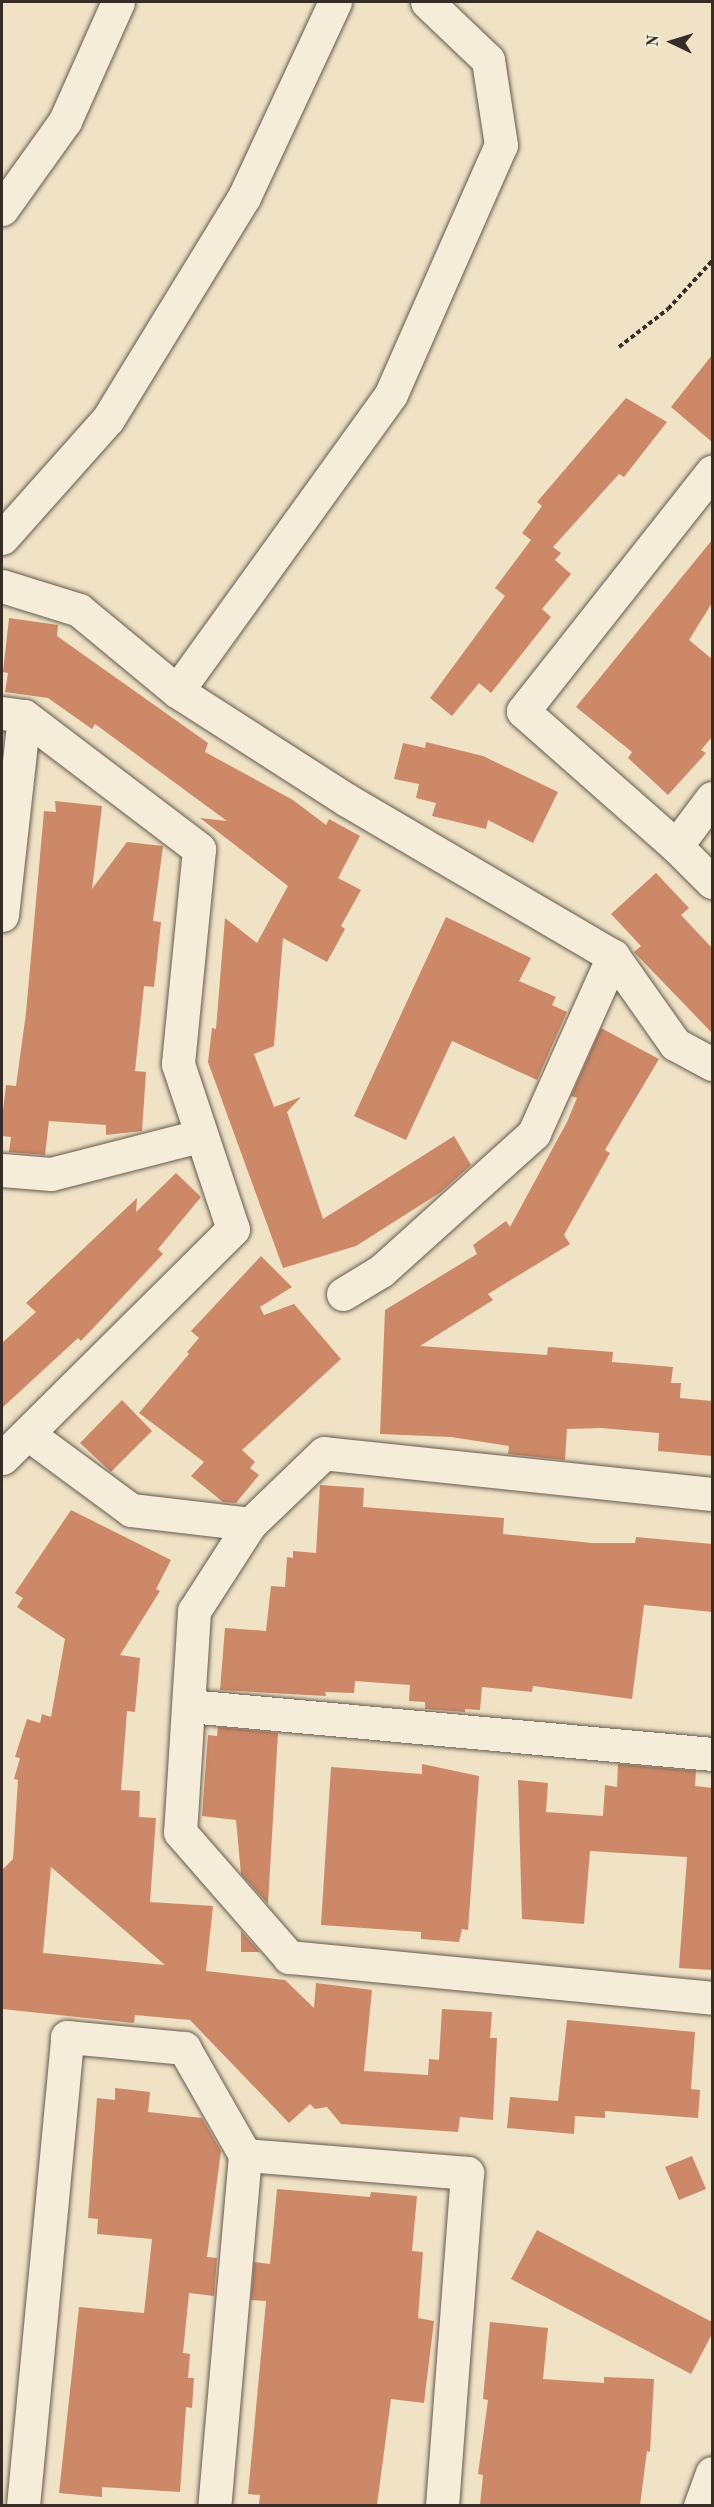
<!DOCTYPE html>
<style>
body{margin:0}
#map{position:relative;width:714px;height:2507px;overflow:hidden;background:#efe2c5;font-family:"Old Standard TT",serif}
div>[style]{position:absolute}
.building>*{inset:0;background:#cc8867}
.path>*{height:4px;margin-top:-2px;transform-origin:0;background:repeating-linear-gradient(90deg,#382c26 0 4.5px,transparent 0 7.5px)}
.roads{filter:drop-shadow(0 0 2px #665a4e) drop-shadow(0 0 2px #665a4e)}
.minor>*{height:33px;margin:-16.5px;padding:0 16.5px;transform-origin:16.5px;border-radius:16.5px;background:#f5ecd9}
span{translate:-50% -50%;white-space:nowrap;text-align:center;line-height:1.15;-webkit-text-stroke:5px #f5ecd9;paint-order:stroke}
.frame{position:absolute;inset:0;border:3px solid #382c26;pointer-events:none}
.north{position:absolute;left:642px;top:12px;width:60px;height:60px;-webkit-text-stroke:4px #f5ecd9;paint-order:stroke;rotate:274deg;font-size:16px;font-weight:700;line-height:24px;text-align:center;color:#382c26}
.north::after{content:'';display:block;margin:auto;width:21px;height:27px;background:#382c26;clip-path:polygon(50% 0,100% 100%,50% 72%,0 100%)}
</style>
<div id="map">
<div class="building">
<div style="clip-path:polygon(712px 355px,712px 442px,671px 407px)"></div>
<div style="clip-path:polygon(626px 398px,667px 422px,624px 477px,619px 474px,553px 547px,561px 553px,555px 560px,571px 574px,542px 609px,551px 617px,491px 693px,479px 683px,452px 716px,430px 698px,505px 596px,495px 588px,531px 540px,522px 533px,542px 506px,537px 502px)"></div>
<div style="clip-path:polygon(712px 540px,712px 603px,689px 640px,712px 659px,712px 737px,701px 750px,706px 753px,668px 795px,628px 758px,632px 752px,576px 707px)"></div>
<div style="clip-path:polygon(9px 618px,58px 625px,57px 636px,208px 743px,205px 752px,293px 800px,326px 825px,329px 819px,360px 836px,338px 878px,361px 890px,341px 926px,345px 929px,327px 962px,283px 938px,274px 1046px,254px 1054px,274px 1107px,301px 1097px,287px 1112px,323px 1219px,454px 1136px,471px 1165px,441px 1192px,356px 1246px,283px 1268px,208px 1062px,212px 1028px,216px 1029px,225px 918px,257px 943px,288px 886px,200px 818px,227px 821px,95px 724px,92px 729px,48px 698px,5px 692px,8px 673px,3px 672px)"></div>
<div style="clip-path:polygon(426px 742px,483px 756px,558px 792px,533px 843px,488px 820px,486px 829px,432px 816px,436px 803px,416px 798px,419px 784px,394px 779px,403px 743px,425px 748px)"></div>
<div style="clip-path:polygon(55px 801px,102px 806px,92px 889px,127px 842px,163px 846px,153px 921px,161px 922px,154px 987px,144px 986px,135px 1071px,146px 1072px,142px 1131px,106px 1135px,106px 1125px,49px 1121px,45px 1155px,9px 1152px,11px 1137px,2px 1136px,2px 1120px,6px 1085px,16px 1086px,26px 1013px,44px 811px,56px 812px)"></div>
<div style="clip-path:polygon(656px 873px,689px 908px,681px 915px,712px 948px,712px 1033px,634px 952px,641px 946px,611px 914px)"></div>
<div style="clip-path:polygon(446px 917px,531px 958px,519px 981px,556px 997px,552px 1005px,567px 1012px,537px 1080px,452px 1041px,406px 1140px,354px 1116px)"></div>
<div style="clip-path:polygon(601px 1028px,659px 1059px,605px 1150px,610px 1153px,564px 1235px,570px 1244px,488px 1294px,493px 1300px,420px 1346px,547px 1355px,548px 1347px,613px 1352px,612px 1362px,673px 1367px,671px 1383px,681px 1383px,680px 1398px,712px 1401px,712px 1456px,658px 1451px,659px 1433px,601px 1428px,567px 1429px,565px 1460px,508px 1454px,509px 1446px,451px 1437px,380px 1434px,385px 1310px,477px 1254px,473px 1245px,506px 1221px,510px 1227px,567px 1122px,577px 1098px,571px 1096px)"></div>
<div style="clip-path:polygon(176px 1173px,201px 1197px,158px 1249px,163px 1254px,81px 1341px,78px 1338px,2px 1408px,2px 1343px,36px 1312px,26px 1303px,137px 1198px,136px 1212px)"></div>
<div style="clip-path:polygon(261px 1256px,292px 1287px,260px 1307px,264px 1315px,294px 1304px,341px 1359px,242px 1450px,255px 1462px,250px 1468px,259px 1475px,236px 1503px,223px 1502px,191px 1476px,204px 1462px,139px 1413px,189px 1354px,187px 1352px,199px 1338px,191px 1331px)"></div>
<div style="clip-path:polygon(122px 1400px,152px 1431px,111px 1472px,80px 1443px)"></div>
<div style="clip-path:polygon(320px 1485px,364px 1488px,363px 1507px,504px 1518px,503px 1534px,592px 1543px,635px 1543px,636px 1537px,712px 1544px,712px 1612px,644px 1605px,632px 1699px,533px 1686px,532px 1692px,482px 1687px,480px 1710px,465px 1709px,465px 1712px,425px 1709px,425px 1702px,409px 1701px,410px 1685px,355px 1681px,354px 1693px,325px 1692px,326px 1696px,220px 1690px,225px 1628px,266px 1631px,271px 1586px,285px 1587px,287px 1557px,293px 1558px,293px 1551px,316px 1553px)"></div>
<div style="clip-path:polygon(evenodd,71px 1510px,171px 1560px,156px 1589px,160px 1591px,120px 1655px,140px 1658px,135px 1712px,127px 1711px,121px 1790px,140px 1791px,139px 1817px,156px 1818px,150px 1902px,213px 1906px,206px 1971px,285px 1980px,314px 2008px,316px 1983px,372px 1990px,364px 2071px,428px 2075px,429px 2059px,439px 2060px,442px 2009px,492px 2012px,490px 2038px,497px 2038px,493px 2120px,460px 2117px,458px 2132px,341px 2124px,327px 2107px,315px 2109px,310px 2104px,289px 2123px,190px 2020px,135px 2015px,134px 2023px,2px 2009px,2px 1870px,13px 1859px,18px 1780px,14px 1779px,20px 1758px,15px 1757px,27px 1719px,40px 1723px,42px 1714px,51px 1717px,65px 1639px,17px 1607px,23px 1598px,15px 1593px,71px 1510px,51px 1867px,165px 1965px,43px 1953px,51px 1867px)"></div>
<div style="clip-path:polygon(218px 1727px,278px 1733px,268px 1904px,241px 1874px,236px 1820px,202px 1816px,208px 1735px,217px 1736px)"></div>
<div style="clip-path:polygon(422px 1764px,479px 1776px,468px 1930px,462px 1929px,459px 1942px,421px 1939px,421px 1932px,321px 1925px,331px 1767px,422px 1774px)"></div>
<div style="clip-path:polygon(618px 1764px,696px 1771px,695px 1786px,712px 1788px,712px 1970px,679px 1968px,687px 1857px,590px 1851px,584px 1924px,522px 1919px,518px 1780px,548px 1783px,546px 1812px,603px 1816px,605px 1785px,617px 1787px)"></div>
<div style="clip-path:polygon(241px 1931px,260px 1952px,241px 1952px)"></div>
<div style="clip-path:polygon(567px 2020px,695px 2032px,691px 2089px,700px 2090px,698px 2118px,605px 2111px,605px 2118px,575px 2116px,574px 2134px,507px 2128px,510px 2097px,558px 2101px)"></div>
<div style="clip-path:polygon(115px 2088px,150px 2092px,148px 2112px,202px 2118px,221px 2151px,207px 2257px,217px 2258px,214px 2296px,189px 2293px,183px 2353px,190px 2354px,188px 2378px,194px 2378px,192px 2408px,186px 2407px,180px 2492px,102px 2487px,102px 2497px,59px 2493px,79px 2307px,144px 2313px,152px 2239px,97px 2234px,98px 2219px,88px 2218px,97px 2098px,115px 2100px)"></div>
<div style="clip-path:polygon(692px 2156px,706px 2189px,679px 2200px,665px 2167px)"></div>
<div style="clip-path:polygon(277px 2189px,370px 2197px,371px 2192px,417px 2196px,412px 2251px,423px 2252px,418px 2318px,434px 2321px,424px 2403px,391px 2399px,377px 2505px,259px 2505px,260px 2495px,248px 2494px,266px 2301px,251px 2300px,254px 2262px,270px 2264px)"></div>
<div style="clip-path:polygon(537px 2230px,712px 2322px,712px 2334px,691px 2374px,511px 2279px)"></div>
<div style="clip-path:polygon(490px 2322px,548px 2328px,543px 2379px,604px 2383px,604px 2377px,654px 2379px,650px 2452px,647px 2451px,640px 2505px,480px 2505px,483px 2475px,478px 2474px,488px 2400px,483px 2399px)"></div>
</div>
<div class="path">
<div style="left:619px;top:347px;width:62px;rotate:-37.8deg"></div>
<div style="left:668px;top:309px;width:65px;rotate:-47.5deg"></div>
</div>
<div class="roads">
<div class="minor">
<div style="left:2px;top:209px;width:108px;rotate:-54.4deg"></div>
<div style="left:65px;top:121px;width:130px;rotate:-66deg"></div>
<div style="left:2px;top:538px;width:159px;rotate:-48.3deg"></div>
<div style="left:108px;top:419px;width:260px;rotate:-58.5deg"></div>
<div style="left:244px;top:197px;width:215px;rotate:-65deg"></div>
<div style="left:2px;top:586px;width:81px;rotate:17.3deg"></div>
<div style="left:79px;top:610px;width:127px;rotate:39.6deg"></div>
<div style="left:177px;top:691px;width:202px;rotate:32.7deg"></div>
<div style="left:347px;top:800px;width:308px;rotate:30.4deg"></div>
<div style="left:613px;top:956px;width:108px;rotate:54.8deg"></div>
<div style="left:675px;top:1044px;width:42px;rotate:28.4deg"></div>
<div style="left:177px;top:691px;width:366px;rotate:-54.2deg"></div>
<div style="left:391px;top:394px;width:272px;rotate:-66.2deg"></div>
<div style="left:501px;top:145px;width:86px;rotate:-98.7deg"></div>
<div style="left:488px;top:60px;width:84px;rotate:-136.4deg"></div>
<div style="left:2px;top:713px;width:22px;rotate:8deg"></div>
<div style="left:24px;top:716px;width:220px;rotate:37.2deg"></div>
<div style="left:199px;top:849px;width:216px;rotate:95.6deg"></div>
<div style="left:178px;top:1064px;width:174px;rotate:71.6deg"></div>
<div style="left:233px;top:1229px;width:325px;rotate:135.2deg"></div>
<div style="left:712px;top:798px;width:60px;rotate:126.9deg"></div>
<div style="left:676px;top:846px;width:51px;rotate:45deg"></div>
<div style="left:676px;top:846px;width:204px;rotate:-138.6deg"></div>
<div style="left:523px;top:711px;width:305px;rotate:-51.7deg"></div>
<div style="left:2px;top:915px;width:200px;rotate:-83.7deg"></div>
<div style="left:2px;top:1170px;width:49px;rotate:4.7deg"></div>
<div style="left:51px;top:1174px;width:153px;rotate:-14.4deg"></div>
<div style="left:343px;top:1294px;width:44px;rotate:-31.2deg"></div>
<div style="left:381px;top:1271px;width:206px;rotate:-42deg"></div>
<div style="left:534px;top:1133px;width:194px;rotate:-65.9deg"></div>
<div style="left:28px;top:1434px;width:128px;rotate:36.4deg"></div>
<div style="left:131px;top:1510px;width:120px;rotate:6.7deg"></div>
<div style="left:712px;top:1494px;width:390px;rotate:-174deg"></div>
<div style="left:324px;top:1453px;width:103px;rotate:136.2deg"></div>
<div style="left:250px;top:1524px;width:103px;rotate:122.8deg"></div>
<div style="left:194px;top:1611px;width:221px;rotate:93.6deg"></div>
<div style="left:180px;top:1832px;width:166px;rotate:48.9deg"></div>
<div style="left:289px;top:1957px;width:425px;rotate:5.5deg"></div>
<div style="left:189px;top:1706px;width:525px;rotate:5.24deg"></div>
<div style="left:245px;top:2155px;width:223px;rotate:4.6deg"></div>
<div style="left:467px;top:2173px;width:334px;rotate:94.3deg"></div>
<div style="left:23px;top:2506px;width:471px;rotate:-84.6deg"></div>
<div style="left:67px;top:2037px;width:118px;rotate:5.4deg"></div>
<div style="left:184px;top:2048px;width:123px;rotate:60.3deg"></div>
<div style="left:245px;top:2155px;width:352px;rotate:95deg"></div>
<div style="left:700px;top:2506px;width:35px;rotate:-70deg"></div>
</div>
</div>
<div class="frame"></div>
<div class="north">N</div>
</div>
